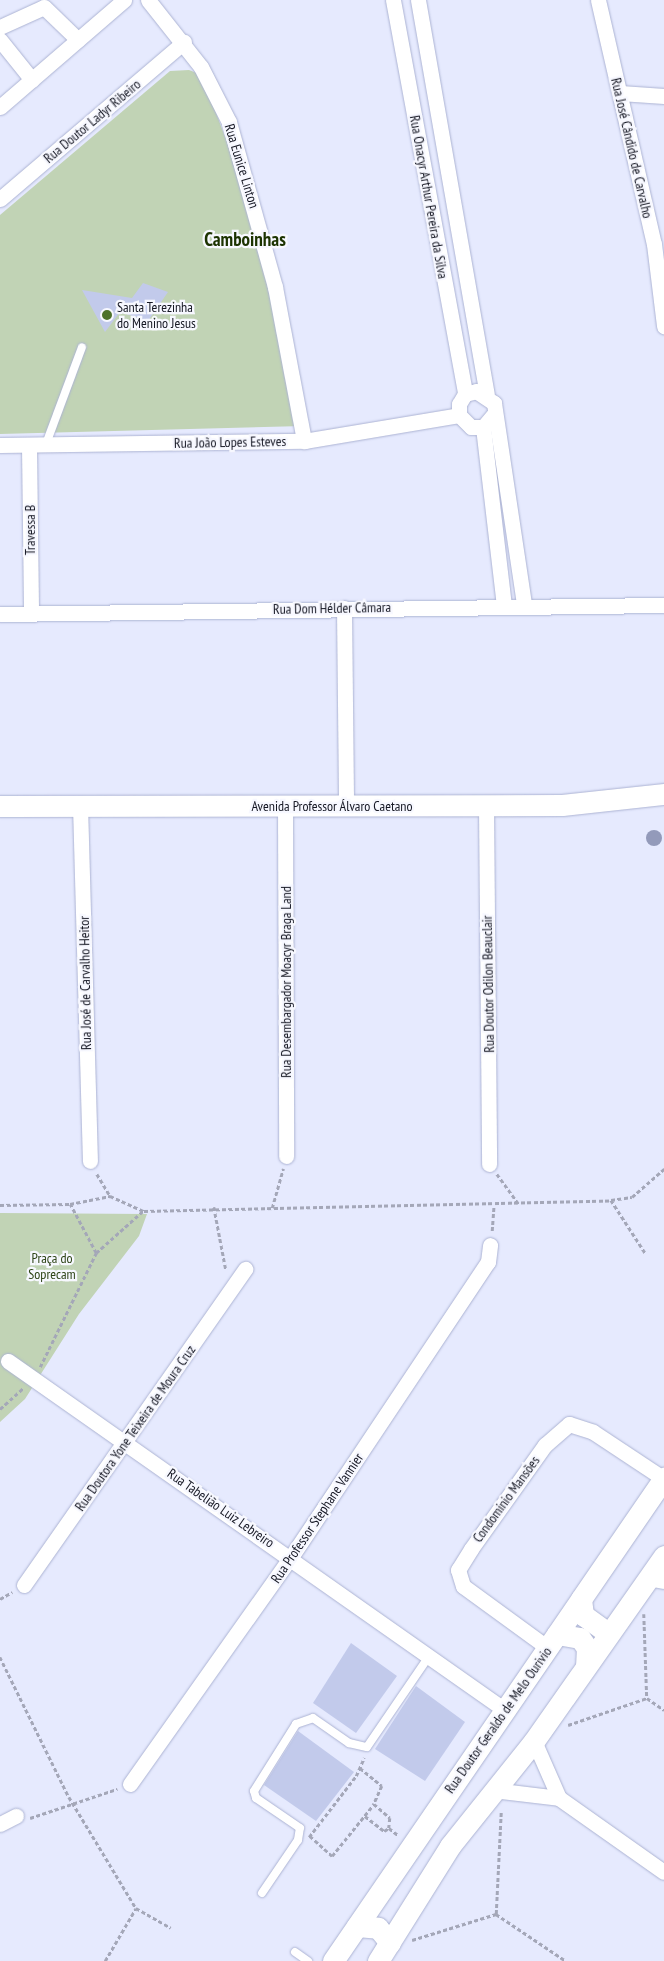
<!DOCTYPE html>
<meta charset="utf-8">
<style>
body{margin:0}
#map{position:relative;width:664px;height:1961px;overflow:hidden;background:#e6eafe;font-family:"PT Sans Narrow",sans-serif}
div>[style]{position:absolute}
.green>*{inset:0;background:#c1d3b5}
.water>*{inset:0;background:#939aba}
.round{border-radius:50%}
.building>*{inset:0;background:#c2caeb}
.path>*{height:2.5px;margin-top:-1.25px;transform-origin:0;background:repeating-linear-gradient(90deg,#a4a7b8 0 4px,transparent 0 6.5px)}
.roads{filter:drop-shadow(0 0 1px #acb3d3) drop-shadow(0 0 1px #acb3d3)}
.lane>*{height:8px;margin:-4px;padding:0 4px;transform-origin:4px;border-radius:4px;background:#fff}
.street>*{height:15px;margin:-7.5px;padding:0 7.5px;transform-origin:7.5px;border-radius:7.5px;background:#fff}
.secondary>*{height:21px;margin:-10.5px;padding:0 10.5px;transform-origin:10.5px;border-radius:10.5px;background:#fff}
.dots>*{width:14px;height:14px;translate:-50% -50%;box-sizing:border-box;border:2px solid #f7f8ff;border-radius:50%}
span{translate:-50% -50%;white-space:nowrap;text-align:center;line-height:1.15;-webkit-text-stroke:4.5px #f7f8ff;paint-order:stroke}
.street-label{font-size:14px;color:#151723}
.poi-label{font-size:14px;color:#151723}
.left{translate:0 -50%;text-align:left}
.park-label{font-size:14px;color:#2d4416}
.district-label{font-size:19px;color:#1c3301;font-weight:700}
</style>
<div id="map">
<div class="green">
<div style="clip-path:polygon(189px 70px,202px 75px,269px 255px,303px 426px,0 434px,0 215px,170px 71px)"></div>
<div style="clip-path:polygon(0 1213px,147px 1214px,139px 1236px,79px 1314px,25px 1399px,0 1422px)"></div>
</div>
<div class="water">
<div class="round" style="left:646px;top:830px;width:16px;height:16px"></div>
</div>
<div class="building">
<div style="clip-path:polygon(143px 283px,168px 292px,148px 321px,120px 312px,105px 332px,82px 290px,132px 298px)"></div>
<div style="clip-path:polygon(351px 1643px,397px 1676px,356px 1733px,313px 1703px)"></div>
<div style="clip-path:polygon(416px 1686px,465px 1722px,425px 1781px,375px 1749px)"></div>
<div style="clip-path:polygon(298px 1731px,354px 1772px,316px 1821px,264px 1785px)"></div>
</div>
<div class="path">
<div style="left:97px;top:1174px;width:26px;rotate:59deg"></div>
<div style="left:497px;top:1174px;width:37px;rotate:54deg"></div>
<div style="left:611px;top:1200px;width:64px;rotate:57.1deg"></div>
<div style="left:0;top:1205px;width:70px;rotate:-0.8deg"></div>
<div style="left:70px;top:1204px;width:41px;rotate:-11.3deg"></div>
<div style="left:110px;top:1196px;width:37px;rotate:24deg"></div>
<div style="left:144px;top:1211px;width:467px;rotate:-1.3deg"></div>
<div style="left:611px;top:1200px;width:21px;rotate:-8deg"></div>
<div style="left:632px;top:1197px;width:43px;rotate:-41.2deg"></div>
<div style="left:214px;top:1207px;width:64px;rotate:79.2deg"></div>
<div style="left:272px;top:1208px;width:41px;rotate:-74.2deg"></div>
<div style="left:492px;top:1231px;width:26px;rotate:-86deg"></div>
<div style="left:96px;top:1253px;width:63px;rotate:-41.8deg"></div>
<div style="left:40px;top:1367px;width:127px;rotate:-63.8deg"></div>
<div style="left:96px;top:1253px;width:55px;rotate:-118deg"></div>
<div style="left:0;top:1409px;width:31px;rotate:-42deg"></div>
<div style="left:0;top:1599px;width:14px;rotate:-30deg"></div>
<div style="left:644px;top:1614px;width:84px;rotate:88deg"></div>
<div style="left:0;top:1657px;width:156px;rotate:63.8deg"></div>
<div style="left:69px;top:1797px;width:130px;rotate:58.9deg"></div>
<div style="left:136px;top:1908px;width:40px;rotate:29.7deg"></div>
<div style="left:647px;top:1698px;width:21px;rotate:35deg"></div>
<div style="left:568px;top:1725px;width:83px;rotate:-18.9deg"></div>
<div style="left:360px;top:1768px;width:28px;rotate:39deg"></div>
<div style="left:382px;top:1786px;width:20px;rotate:114deg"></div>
<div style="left:374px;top:1804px;width:21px;rotate:41deg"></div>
<div style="left:390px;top:1818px;width:10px;rotate:96deg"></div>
<div style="left:365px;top:1816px;width:24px;rotate:38deg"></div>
<div style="left:384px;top:1831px;width:6px;rotate:-31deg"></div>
<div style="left:30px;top:1818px;width:92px;rotate:-18.4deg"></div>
<div style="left:389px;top:1828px;width:11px;rotate:38deg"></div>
<div style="left:310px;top:1836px;width:30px;rotate:42deg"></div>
<div style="left:332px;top:1856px;width:67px;rotate:-51.1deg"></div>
<div style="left:309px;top:1837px;width:77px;rotate:-52.4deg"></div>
<div style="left:356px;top:1776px;width:20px;rotate:-66deg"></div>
<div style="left:496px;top:1914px;width:104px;rotate:-87.2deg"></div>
<div style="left:496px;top:1914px;width:84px;rotate:33.9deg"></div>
<div style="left:412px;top:1940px;width:88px;rotate:-17.2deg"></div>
<div style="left:105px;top:1961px;width:61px;rotate:-59.7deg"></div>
</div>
<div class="roads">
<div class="lane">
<div style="left:46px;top:444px;width:103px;rotate:-69.6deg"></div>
<div style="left:262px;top:1893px;width:64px;rotate:-55.8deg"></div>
<div style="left:298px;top:1840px;width:12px;rotate:-81deg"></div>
<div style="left:300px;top:1828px;width:53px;rotate:-145.7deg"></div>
<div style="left:256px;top:1798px;width:7px;rotate:-106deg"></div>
<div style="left:254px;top:1791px;width:79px;rotate:-57.9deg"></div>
<div style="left:296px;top:1724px;width:18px;rotate:-19deg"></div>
<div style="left:313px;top:1718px;width:44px;rotate:34.8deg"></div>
<div style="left:349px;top:1743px;width:18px;rotate:13deg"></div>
<div style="left:367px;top:1747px;width:110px;rotate:-55.7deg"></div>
<div style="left:295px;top:1952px;width:16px;rotate:35deg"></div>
</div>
<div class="street">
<div style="left:148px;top:0;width:85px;rotate:51.7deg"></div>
<div style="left:201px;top:67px;width:62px;rotate:63deg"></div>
<div style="left:229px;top:122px;width:171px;rotate:74.4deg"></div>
<div style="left:275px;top:287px;width:157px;rotate:79.3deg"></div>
<div style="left:393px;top:0;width:401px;rotate:79.6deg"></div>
<div style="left:418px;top:0;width:400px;rotate:80.1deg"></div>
<div style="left:598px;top:0;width:250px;rotate:77.1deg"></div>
<div style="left:654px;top:244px;width:83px;rotate:83deg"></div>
<div style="left:0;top:27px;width:48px;rotate:-24.4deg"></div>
<div style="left:44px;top:7px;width:47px;rotate:44.1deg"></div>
<div style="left:0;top:40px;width:51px;rotate:51.3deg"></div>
<div style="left:620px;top:93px;width:44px;rotate:3.9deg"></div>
<div style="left:0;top:107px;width:164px;rotate:-40.8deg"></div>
<div style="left:0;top:199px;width:242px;rotate:-40.5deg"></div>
<div style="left:494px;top:414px;width:17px;rotate:130deg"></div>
<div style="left:483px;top:427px;width:12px;rotate:180deg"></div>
<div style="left:471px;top:427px;width:17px;rotate:-135deg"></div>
<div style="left:459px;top:415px;width:11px;rotate:-90deg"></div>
<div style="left:459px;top:404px;width:12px;rotate:-59deg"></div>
<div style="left:465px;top:394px;width:11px;rotate:-15deg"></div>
<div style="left:476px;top:391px;width:22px;rotate:34deg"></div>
<div style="left:494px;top:403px;width:203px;rotate:81.5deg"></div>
<div style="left:483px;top:427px;width:179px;rotate:83.3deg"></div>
<div style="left:0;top:445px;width:304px;rotate:-0.8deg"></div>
<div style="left:304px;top:441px;width:157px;rotate:-9.5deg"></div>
<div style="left:29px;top:445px;width:169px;rotate:89.3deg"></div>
<div style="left:344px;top:608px;width:197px;rotate:89.4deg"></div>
<div style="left:0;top:614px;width:664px;rotate:-0.78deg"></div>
<div style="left:80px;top:805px;width:356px;rotate:88.4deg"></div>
<div style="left:486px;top:805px;width:359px;rotate:89.5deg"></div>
<div style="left:285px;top:807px;width:349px;rotate:89.8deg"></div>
<div style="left:8px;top:1361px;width:607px;rotate:35.08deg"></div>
<div style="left:648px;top:1578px;width:16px;rotate:11deg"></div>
<div style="left:24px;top:1585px;width:386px;rotate:-55deg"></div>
<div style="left:548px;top:1648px;width:105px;rotate:-143.9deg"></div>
<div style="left:463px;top:1586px;width:17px;rotate:-107deg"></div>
<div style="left:458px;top:1570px;width:25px;rotate:-58deg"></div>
<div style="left:471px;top:1549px;width:128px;rotate:-54.6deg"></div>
<div style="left:545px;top:1445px;width:32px;rotate:-41deg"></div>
<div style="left:569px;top:1424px;width:25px;rotate:18deg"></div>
<div style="left:593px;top:1432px;width:85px;rotate:33.5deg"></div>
<div style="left:534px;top:1741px;width:62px;rotate:66.3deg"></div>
<div style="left:559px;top:1798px;width:128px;rotate:35.2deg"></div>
<div style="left:130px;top:1784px;width:278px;rotate:-54.7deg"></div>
<div style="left:291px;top:1557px;width:355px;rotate:-56.3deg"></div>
<div style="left:488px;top:1262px;width:17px;rotate:-83deg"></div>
<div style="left:493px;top:1790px;width:66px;rotate:6.9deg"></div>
<div style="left:0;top:1824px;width:18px;rotate:-27deg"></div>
</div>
<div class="secondary">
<div style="left:0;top:806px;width:562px;rotate:-0.1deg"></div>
<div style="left:562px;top:805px;width:103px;rotate:-6.2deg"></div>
<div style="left:581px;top:1599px;width:16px;rotate:83deg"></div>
<div style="left:583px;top:1615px;width:32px;rotate:36deg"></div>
<div style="left:557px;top:1634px;width:23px;rotate:10deg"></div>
<div style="left:580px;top:1638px;width:12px;rotate:55deg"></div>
<div style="left:587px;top:1648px;width:18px;rotate:93deg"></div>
<div style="left:357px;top:1926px;width:21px;rotate:5deg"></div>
<div style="left:378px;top:1928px;width:19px;rotate:51deg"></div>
<div style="left:333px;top:1961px;width:586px;rotate:-55.58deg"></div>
<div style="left:378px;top:1961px;width:136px;rotate:-57.9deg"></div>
<div style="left:450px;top:1846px;width:134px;rotate:-51.3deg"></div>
<div style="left:534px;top:1741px;width:226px;rotate:-54.9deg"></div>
</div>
</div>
<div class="dots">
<div style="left:107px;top:315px;background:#4d722b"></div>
</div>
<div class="street-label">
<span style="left:92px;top:121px;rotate:-40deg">Rua Doutor Ladyr Ribeiro</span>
<span style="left:632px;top:148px;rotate:77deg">Rua José Cândido de Carvalho</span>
<span style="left:242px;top:166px;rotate:73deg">Rua Eunice Linton</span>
<span style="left:429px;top:197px;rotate:80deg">Rua Onacyr Arthur Pereira da Silva</span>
<span style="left:230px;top:442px;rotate:-1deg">Rua João Lopes Esteves</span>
<span style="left:30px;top:530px;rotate:-90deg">Travessa B</span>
<span style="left:332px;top:608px;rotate:-1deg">Rua Dom Hélder Câmara</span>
<span style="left:332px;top:806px">Avenida Professor Álvaro Caetano</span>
<span style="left:286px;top:982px;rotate:-90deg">Rua Desembargador Moacyr Braga Land</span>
<span style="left:85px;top:983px;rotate:-91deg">Rua José de Carvalho Heitor</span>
<span style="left:488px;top:984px;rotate:-91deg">Rua Doutor Odilon Beauclair</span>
<span style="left:135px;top:1428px;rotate:-55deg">Rua Doutora Yone Teixeira de Moura Cruz</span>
<span style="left:506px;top:1499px;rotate:-54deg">Condomínio Mansões</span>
<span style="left:221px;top:1508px;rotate:35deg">Rua Tabelião Luiz Lebreiro</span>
<span style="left:317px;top:1518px;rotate:-56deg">Rua Professor Stephane Vannier</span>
<span style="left:498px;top:1720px;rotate:-55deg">Rua Doutor Geraldo de Melo Ourivio</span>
</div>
<div class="poi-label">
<span class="left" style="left:117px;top:315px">Santa Terezinha<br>do Menino Jesus</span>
</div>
<div class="park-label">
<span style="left:52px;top:1266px">Praça do<br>Soprecam</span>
</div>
<div class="district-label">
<span style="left:245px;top:240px">Camboinhas</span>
</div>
</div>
